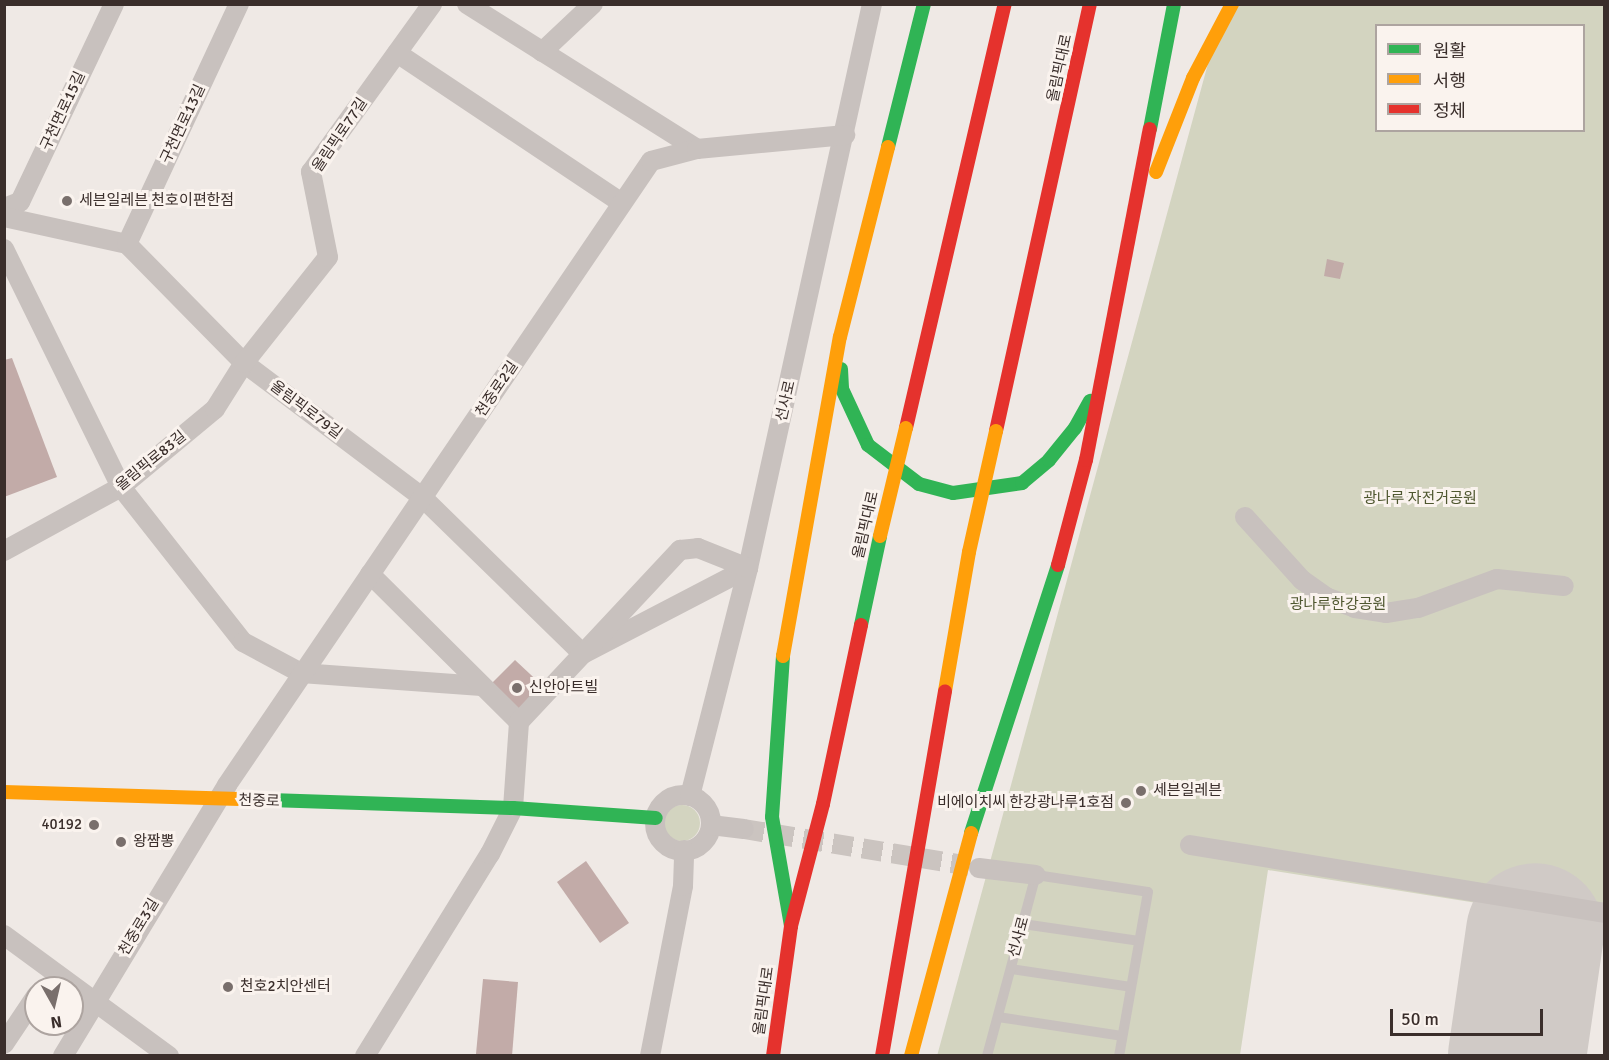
<!DOCTYPE html>
<meta charset="utf-8">
<style>
body{margin:0}
#map{position:relative;width:1609px;height:1060px;overflow:hidden;background:#efe9e5;font-family:Signika,"Noto Sans KR",sans-serif}
div>[style]{position:absolute}
.green>*{inset:0;background:#d3d4c0}
.round{border-radius:50%}
.runway>*{height:138px;margin:-69px;padding:0 69px;transform-origin:69px;border-radius:69px;background:#d0cac6}
.building>*{inset:0;background:#c2aba8}
.street-tunnel>*{height:20px;margin-top:-10px;transform-origin:0;background:repeating-linear-gradient(90deg,#cbc4c0 0 20px,transparent 0 30px)}
.lane>*{height:10px;margin:-5px;padding:0 5px;transform-origin:5px;border-radius:5px;background:#c8c1be}
.street>*{height:20px;margin:-10px;padding:0 10px;transform-origin:10px;border-radius:10px;background:#c8c1be}
.street>.ring{margin:-10px;padding:0;box-sizing:content-box;background:none;border:20px solid #c8c1be;border-radius:50%}
.fast>*{height:14px;margin:-7px;padding:0 7px;transform-origin:7px;border-radius:7px;background:#30b455}
.slow>*{height:14px;margin:-7px;padding:0 7px;transform-origin:7px;border-radius:7px;background:#ff9f0a}
.jam>*{height:14px;margin:-7px;padding:0 7px;transform-origin:7px;border-radius:7px;background:#e5322d}
.slow-bridge>*{height:14px;margin:-7px;padding:0 7px;transform-origin:7px;border-radius:7px;background:#ff9f0a}
.dots>*{width:16px;height:16px;translate:-50% -50%;box-sizing:border-box;border:3px solid #faf3ee;border-radius:50%}
span{translate:-50% -50%;white-space:nowrap;text-align:center;line-height:1.15;-webkit-text-stroke:6px #faf3ee;paint-order:stroke}
.street-label{font-size:15px;color:#3a2e2b}
.poi-label{font-size:15px;color:#3a2e2b}
.left{translate:0 -50%;text-align:left}
.right{translate:-100% -50%;text-align:right}
.park-label{font-size:15px;color:#4f5730}
.frame{position:absolute;inset:0;border:6px solid #3a2e2b;pointer-events:none}
.legend{position:absolute;left:1375px;top:24px;width:210px;height:108px;box-sizing:border-box;background:#faf3ee;border:2px solid #ada4a0;margin:0;padding:8px 10px;list-style:none;font-size:18px;color:#3a2e2b}
.legend li{display:flex;align-items:center;gap:12px;height:30px}
.legend b{width:30px;border:2px solid #ada4a0}
.north{position:absolute;left:24px;top:976px;width:60px;height:60px;box-sizing:border-box;background:#faf3ee;border:2px solid #ada4a0;border-radius:50%;rotate:172deg;font-size:16px;font-weight:700;line-height:24px;text-align:center;color:#3a2e2b}
.north::after{content:'';display:block;margin:auto;width:21px;height:27px;background:#796f6c;clip-path:polygon(50% 0,100% 100%,50% 72%,0 100%)}
.scale{position:absolute;left:1390px;top:1009px;width:153px;height:27px;box-sizing:border-box;border:3px solid #3a2e2b;border-top:0;padding-left:8px;font-size:18px;line-height:21px;white-space:nowrap;color:#3a2e2b;-webkit-text-stroke:4px #faf3ee;paint-order:stroke}
</style>
<div id="map">
<div class="green">
<div style="clip-path:polygon(evenodd,1224px 5px,1604px 5px,1604px 923px,1268px 870px,1240px 1055px,937px 1056px,1224px 5px,1376px 26px,1584px 26px,1584px 130px,1376px 130px,1376px 26px)"></div>
<div class="round" style="left:664px;top:805px;width:36px;height:36px"></div>
</div>
<div class="runway">
<div style="left:1517px;top:1056px;width:125px;rotate:-81.7deg"></div>
</div>
<div class="building">
<div style="clip-path:polygon(1327px 259px,1344px 263px,1340px 279px,1324px 276px)"></div>
<div style="clip-path:polygon(12px 358px,57px 477px,4px 497px,4px 360px)"></div>
<div style="clip-path:polygon(515px 660px,545px 688px,519px 716px,488px 687px)"></div>
<div style="clip-path:polygon(586px 861px,629px 923px,600px 943px,557px 882px)"></div>
<div style="clip-path:polygon(483px 979px,518px 982px,512px 1056px,476px 1054px)"></div>
</div>
<div class="street-tunnel">
<div style="left:744px;top:829px;width:228px;rotate:9.3deg"></div>
</div>
<div class="lane">
<div style="left:1023px;top:924px;width:117px;rotate:8.3deg"></div>
<div style="left:1011px;top:969px;width:121px;rotate:8.5deg"></div>
<div style="left:998px;top:1017px;width:125px;rotate:8.7deg"></div>
<div style="left:987px;top:1056px;width:188px;rotate:-74.9deg"></div>
<div style="left:1036px;top:875px;width:113px;rotate:8.6deg"></div>
<div style="left:1148px;top:892px;width:167px;rotate:100deg"></div>
</div>
<div class="street">
<div style="left:467px;top:4px;width:272px;rotate:32.2deg"></div>
<div style="left:542px;top:52px;width:70px;rotate:-43.3deg"></div>
<div style="left:397px;top:53px;width:270px;rotate:33.7deg"></div>
<div style="left:4px;top:208px;width:17px;rotate:-21deg"></div>
<div style="left:20px;top:202px;width:219px;rotate:-64.6deg"></div>
<div style="left:4px;top:217px;width:126px;rotate:12.4deg"></div>
<div style="left:127px;top:244px;width:167px;rotate:45.5deg"></div>
<div style="left:244px;top:363px;width:224px;rotate:37deg"></div>
<div style="left:423px;top:498px;width:223px;rotate:44.3deg"></div>
<div style="left:583px;top:654px;width:186px;rotate:-27.5deg"></div>
<div style="left:127px;top:244px;width:265px;rotate:-65deg"></div>
<div style="left:4px;top:249px;width:265px;rotate:63.8deg"></div>
<div style="left:121px;top:487px;width:197px;rotate:51.8deg"></div>
<div style="left:243px;top:642px;width:66px;rotate:28.1deg"></div>
<div style="left:301px;top:673px;width:181px;rotate:4.1deg"></div>
<div style="left:1245px;top:517px;width:85px;rotate:47.9deg"></div>
<div style="left:1302px;top:580px;width:32px;rotate:35deg"></div>
<div style="left:1328px;top:598px;width:29px;rotate:20deg"></div>
<div style="left:1355px;top:608px;width:31px;rotate:9deg"></div>
<div style="left:1386px;top:613px;width:32px;rotate:-9deg"></div>
<div style="left:1418px;top:608px;width:84px;rotate:-20.2deg"></div>
<div style="left:1497px;top:579px;width:67px;rotate:6deg"></div>
<div style="left:4px;top:551px;width:133px;rotate:-28.7deg"></div>
<div style="left:121px;top:487px;width:122px;rotate:-39.7deg"></div>
<div style="left:215px;top:409px;width:54px;rotate:-57.8deg"></div>
<div style="left:244px;top:363px;width:135px;rotate:-51.6deg"></div>
<div style="left:328px;top:257px;width:87px;rotate:-101.3deg"></div>
<div style="left:311px;top:172px;width:207px;rotate:-54.2deg"></div>
<div style="left:370px;top:574px;width:210px;rotate:44.8deg"></div>
<div class="ring" style="left:655px;top:795px;width:36px;height:36px"></div>
<div style="left:690px;top:796px;width:235px;rotate:-75.7deg"></div>
<div style="left:748px;top:568px;width:577px;rotate:-77.6deg"></div>
<div style="left:711px;top:825px;width:33px;rotate:7deg"></div>
<div style="left:1190px;top:845px;width:420px;rotate:9.3deg"></div>
<div style="left:979px;top:868px;width:57px;rotate:7deg"></div>
<div style="left:4px;top:935px;width:205px;rotate:36.3deg"></div>
<div style="left:4px;top:1044px;width:58px;rotate:-56.3deg"></div>
<div style="left:63px;top:1056px;width:317px;rotate:-58.8deg"></div>
<div style="left:227px;top:785px;width:754px;rotate:-55.8deg"></div>
<div style="left:651px;top:161px;width:48px;rotate:-14.6deg"></div>
<div style="left:697px;top:149px;width:149px;rotate:-5.4deg"></div>
<div style="left:365px;top:1056px;width:238px;rotate:-58.3deg"></div>
<div style="left:490px;top:854px;width:51px;rotate:-63.4deg"></div>
<div style="left:513px;top:808px;width:86px;rotate:-86deg"></div>
<div style="left:519px;top:722px;width:236px;rotate:-46.9deg"></div>
<div style="left:680px;top:550px;width:18px;rotate:-6deg"></div>
<div style="left:698px;top:548px;width:54px;rotate:21.8deg"></div>
<div style="left:650px;top:1056px;width:173px;rotate:-79deg"></div>
<div style="left:683px;top:886px;width:36px;rotate:-88deg"></div>
</div>
<div class="fast">
<div style="left:1150px;top:129px;width:127px;rotate:-79.1deg"></div>
<div style="left:888px;top:147px;width:147px;rotate:-75.9deg"></div>
<div style="left:841px;top:369px;width:20px;rotate:87deg"></div>
<div style="left:842px;top:389px;width:62px;rotate:65.1deg"></div>
<div style="left:868px;top:445px;width:64px;rotate:37.4deg"></div>
<div style="left:919px;top:484px;width:35px;rotate:15deg"></div>
<div style="left:953px;top:493px;width:70px;rotate:-8.2deg"></div>
<div style="left:1022px;top:483px;width:35px;rotate:-40deg"></div>
<div style="left:1049px;top:460px;width:41px;rotate:-50.9deg"></div>
<div style="left:1075px;top:428px;width:31px;rotate:-61deg"></div>
<div style="left:861px;top:625px;width:91px;rotate:-77.9deg"></div>
<div style="left:783px;top:656px;width:161px;rotate:93.9deg"></div>
<div style="left:772px;top:817px;width:111px;rotate:80.1deg"></div>
<div style="left:270px;top:800px;width:243px;rotate:1.9deg"></div>
<div style="left:513px;top:808px;width:143px;rotate:4deg"></div>
<div style="left:971px;top:833px;width:282px;rotate:-72deg"></div>
</div>
<div class="slow">
<div style="left:1156px;top:172px;width:101px;rotate:-68.5deg"></div>
<div style="left:1193px;top:78px;width:84px;rotate:-62.2deg"></div>
<div style="left:783px;top:656px;width:324px;rotate:-79.9deg"></div>
<div style="left:840px;top:337px;width:196px;rotate:-75.8deg"></div>
<div style="left:945px;top:691px;width:141px;rotate:-80.2deg"></div>
<div style="left:4px;top:792px;width:266px;rotate:1.7deg"></div>
<div style="left:911px;top:1056px;width:231px;rotate:-74.9deg"></div>
</div>
<div class="jam">
<div style="left:906px;top:428px;width:435px;rotate:-76.9deg"></div>
<div style="left:996px;top:431px;width:437px;rotate:-77.6deg"></div>
<div style="left:1058px;top:565px;width:109px;rotate:-75.1deg"></div>
<div style="left:1086px;top:460px;width:337px;rotate:-79.1deg"></div>
<div style="left:773px;top:1056px;width:131px;rotate:-82.1deg"></div>
<div style="left:791px;top:926px;width:126px;rotate:-75.3deg"></div>
<div style="left:823px;top:804px;width:183px;rotate:-78deg"></div>
<div style="left:882px;top:1056px;width:370px;rotate:-80.2deg"></div>
</div>
<div class="slow-bridge">
<div style="left:880px;top:536px;width:111px;rotate:-76.5deg"></div>
<div style="left:969px;top:552px;width:124px;rotate:-77.4deg"></div>
</div>
<div class="dots">
<div style="left:67px;top:201px;background:#796f6c"></div>
<div style="left:517px;top:688px;background:#796f6c"></div>
<div style="left:1141px;top:791px;background:#796f6c"></div>
<div style="left:1126px;top:803px;background:#796f6c"></div>
<div style="left:94px;top:825px;background:#796f6c"></div>
<div style="left:121px;top:842px;background:#796f6c"></div>
<div style="left:228px;top:987px;background:#796f6c"></div>
</div>
<div class="street-label">
<span style="left:1060px;top:68px;rotate:-78deg">올림픽대로</span>
<span style="left:63px;top:111px;rotate:-65deg">구천면로15길</span>
<span style="left:183px;top:124px;rotate:-65deg">구천면로13길</span>
<span style="left:340px;top:135px;rotate:-56deg">올림픽로77길</span>
<span style="left:497px;top:389px;rotate:-56deg">천중로2길</span>
<span style="left:786px;top:401px;rotate:-77deg">선사로</span>
<span style="left:306px;top:410px;rotate:37deg">올림픽로79길</span>
<span style="left:151px;top:461px;rotate:-39deg">올림픽로83길</span>
<span style="left:866px;top:525px;rotate:-77deg">올림픽대로</span>
<span style="left:259px;top:801px;rotate:2deg">천중로</span>
<span style="left:139px;top:927px;rotate:-59deg">천중로3길</span>
<span style="left:1019px;top:937px;rotate:-75deg">선사로</span>
<span style="left:764px;top:1001px;rotate:-82deg">올림픽대로</span>
</div>
<div class="poi-label">
<span class="left" style="left:79px;top:201px">세븐일레븐 천호이편한점</span>
<span class="left" style="left:529px;top:688px">신안아트빌</span>
<span class="left" style="left:1153px;top:791px">세븐일레븐</span>
<span class="right" style="left:1114px;top:803px">비에이치씨 한강광나루1호점</span>
<span class="right" style="left:82px;top:825px">40192</span>
<span class="left" style="left:133px;top:842px">왕짬뽕</span>
<span class="left" style="left:240px;top:987px">천호2치안센터</span>
</div>
<div class="park-label">
<span style="left:1420px;top:499px">광나루 자전거공원</span>
<span style="left:1338px;top:605px">광나루한강공원</span>
</div>
<div class="frame"></div>
<ul class="legend">
<li><b style="height:8px;background:#30b455"></b>원활</li>
<li><b style="height:8px;background:#ff9f0a"></b>서행</li>
<li><b style="height:8px;background:#e5322d"></b>정체</li>
</ul>
<div class="north">N</div>
<div class="scale">50 m</div>
</div>
